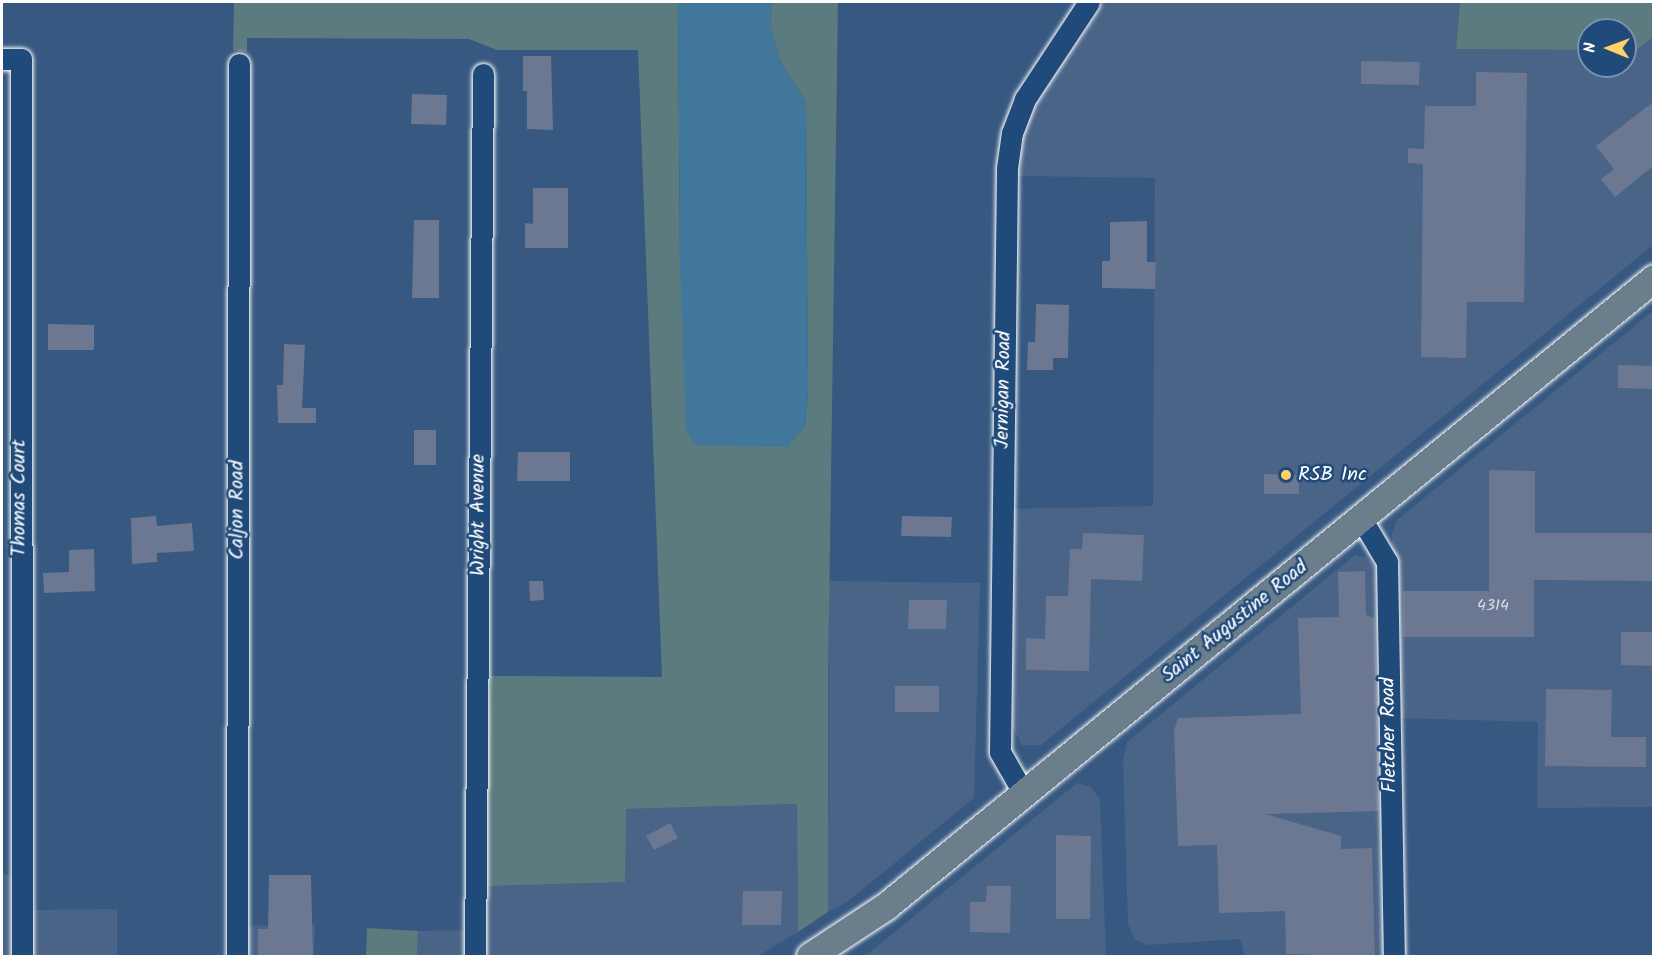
<!DOCTYPE html>
<style>
body{margin:0}
#map{position:relative;width:1655px;height:958px;overflow:hidden;background:#365881;font-family:Kalam,sans-serif}
div>[style]{position:absolute}
.built>*{inset:0;background:#4a6488}
.green>*{inset:0;background:#5b7b7f}
.water>*{inset:0;background:#40779b}
.building>*{inset:0;background:#6c7792}
.roads{filter:drop-shadow(0 0 2px #fff) drop-shadow(0 0 2px #fff)}
.minor>*{height:21px;margin:-10.5px;padding:0 10.5px;transform-origin:10.5px;border-radius:10.5px;background:#1f4a7a}
.major>*{height:27px;margin:-13.5px;padding:0 13.5px;transform-origin:13.5px;border-radius:13.5px;background:#6b7e8b}
.dots>*{width:16px;height:16px;translate:-50% -50%;box-sizing:border-box;border:3px solid #1f4a7a;border-radius:50%}
span{translate:-50% -50%;white-space:nowrap;text-align:center;line-height:1.15;-webkit-text-stroke:5px #1f4a7a;paint-order:stroke}
.number-label{font-size:16px;color:#dadde4}
.number-label span{-webkit-text-stroke-width:0}
.street-label{font-size:20px;color:#fff}
.poi-label{font-size:20px;color:#fff}
.left{translate:0 -50%;text-align:left}
.frame{position:absolute;inset:0;border:3px solid #fff;pointer-events:none}
.north{position:absolute;left:1577px;top:18px;width:60px;height:60px;box-sizing:border-box;background:#1f4a7a;border:2px solid #7992af;border-radius:50%;rotate:271deg;font-size:16px;font-weight:700;line-height:24px;text-align:center;color:#fff}
.north::after{content:'';display:block;margin:auto;width:21px;height:27px;background:#ffd166;clip-path:polygon(50% 0,100% 100%,50% 72%,0 100%)}
</style>
<div id="map">
<div class="built">
<div style="clip-path:polygon(1105px 2px,1460px 2px,1456px 49px,1589px 50px,1589px 66px,1625px 66px,1625px 50px,1637px 50px,1653px 37px,1653px 245px,1041px 745px,1022px 745px,1012px 726px,1010px 693px,1010px 509px,1153px 506px,1155px 178px,1015px 176px,1022px 134px,1036px 101px)"></div>
<div style="clip-path:polygon(1653px 311px,1653px 807px,1537px 808px,1538px 722px,1398px 718px,1392px 534px,1396px 521px)"></div>
<div style="clip-path:polygon(1355px 555px,1367px 558px,1379px 572px,1385px 956px,1245px 956px,1240px 939px,1148px 945px,1134px 939px,1128px 924px,1123px 762px,1127px 742px)"></div>
<div style="clip-path:polygon(829px 581px,980px 583px,974px 798px,847px 902px,828px 912px)"></div>
<div style="clip-path:polygon(1077px 783px,1091px 787px,1100px 799px,1106px 956px,865px 956px)"></div>
<div style="clip-path:polygon(797px 804px,798px 932px,758px 956px,482px 956px,484px 886px,626px 809px)"></div>
<div style="clip-path:polygon(2px 875px,13px 875px,12px 956px,2px 956px)"></div>
<div style="clip-path:polygon(117px 909px,117px 956px,30px 956px,30px 910px)"></div>
<div style="clip-path:polygon(315px 925px,314px 956px,244px 956px,244px 926px)"></div>
<div style="clip-path:polygon(469px 930px,469px 956px,417px 956px,418px 931px)"></div>
</div>
<div class="green">
<div style="clip-path:polygon(234px 2px,678px 2px,680px 261px,805px 426px,808px 392px,806px 102px,780px 61px,770px 25px,772px 2px,838px 2px,828px 682px,828px 912px,798px 932px,797px 804px,626px 809px,625px 882px,484px 886px,490px 676px,662px 677px,638px 50px,497px 50px,469px 39px,247px 38px,247px 52px,233px 50px)"></div>
<div style="clip-path:polygon(1460px 2px,1653px 2px,1653px 37px,1637px 50px,1625px 50px,1625px 30px,1589px 30px,1589px 50px,1456px 49px)"></div>
<div style="clip-path:polygon(367px 928px,418px 931px,417px 956px,366px 956px)"></div>
</div>
<div class="water">
<div style="clip-path:polygon(678px 2px,772px 2px,770px 25px,780px 61px,806px 102px,808px 392px,805px 426px,788px 447px,695px 445px,686px 431px,680px 261px)"></div>
</div>
<div class="building">
<div style="clip-path:polygon(523px 56px,551px 56px,553px 130px,527px 129px,527px 91px,523px 91px)"></div>
<div style="clip-path:polygon(1361px 61px,1420px 62px,1419px 85px,1361px 84px)"></div>
<div style="clip-path:polygon(1476px 72px,1527px 73px,1524px 302px,1467px 302px,1466px 358px,1421px 357px,1423px 164px,1408px 163px,1408px 148px,1424px 149px,1425px 106px,1476px 106px)"></div>
<div style="clip-path:polygon(412px 94px,447px 95px,446px 125px,411px 124px)"></div>
<div style="clip-path:polygon(1653px 102px,1653px 166px,1615px 197px,1601px 179px,1614px 169px,1596px 146px)"></div>
<div style="clip-path:polygon(533px 188px,568px 188px,568px 248px,525px 248px,525px 223px,533px 224px)"></div>
<div style="clip-path:polygon(414px 220px,439px 220px,439px 298px,412px 298px)"></div>
<div style="clip-path:polygon(1147px 221px,1147px 262px,1156px 262px,1155px 289px,1102px 288px,1102px 261px,1110px 261px,1110px 222px)"></div>
<div style="clip-path:polygon(1036px 304px,1069px 305px,1068px 358px,1053px 358px,1053px 370px,1027px 370px,1028px 342px,1035px 342px)"></div>
<div style="clip-path:polygon(48px 324px,94px 325px,94px 350px,48px 350px)"></div>
<div style="clip-path:polygon(284px 344px,305px 345px,302px 408px,316px 408px,316px 423px,278px 423px,277px 385px,283px 385px)"></div>
<div style="clip-path:polygon(1618px 365px,1653px 366px,1653px 389px,1618px 388px)"></div>
<div style="clip-path:polygon(414px 430px,436px 430px,436px 465px,414px 465px)"></div>
<div style="clip-path:polygon(518px 452px,570px 452px,570px 481px,517px 481px)"></div>
<div style="clip-path:polygon(1489px 470px,1535px 471px,1535px 533px,1653px 533px,1653px 581px,1534px 580px,1534px 637px,1403px 637px,1403px 591px,1489px 591px)"></div>
<div style="clip-path:polygon(1264px 474px,1299px 475px,1299px 494px,1264px 494px)"></div>
<div style="clip-path:polygon(156px 516px,157px 526px,192px 523px,194px 551px,157px 553px,157px 562px,132px 564px,131px 518px)"></div>
<div style="clip-path:polygon(902px 516px,952px 517px,951px 537px,901px 536px)"></div>
<div style="clip-path:polygon(1083px 533px,1144px 535px,1142px 581px,1091px 579px,1089px 671px,1026px 670px,1026px 638px,1045px 639px,1046px 596px,1068px 596px,1070px 549px,1082px 549px)"></div>
<div style="clip-path:polygon(94px 549px,95px 591px,44px 593px,43px 573px,69px 572px,69px 550px)"></div>
<div style="clip-path:polygon(1365px 571px,1366px 615px,1375px 618px,1379px 811px,1266px 814px,1341px 836px,1341px 849px,1372px 848px,1375px 957px,1286px 954px,1285px 911px,1219px 913px,1217px 845px,1178px 846px,1174px 730px,1178px 718px,1301px 714px,1298px 618px,1339px 617px,1338px 572px)"></div>
<div style="clip-path:polygon(529px 581px,543px 581px,544px 600px,530px 601px)"></div>
<div style="clip-path:polygon(909px 600px,947px 600px,946px 629px,908px 629px)"></div>
<div style="clip-path:polygon(1621px 632px,1653px 632px,1653px 666px,1621px 665px)"></div>
<div style="clip-path:polygon(895px 686px,939px 686px,939px 712px,895px 712px)"></div>
<div style="clip-path:polygon(1546px 689px,1612px 690px,1611px 737px,1646px 737px,1646px 767px,1545px 766px)"></div>
<div style="clip-path:polygon(670px 823px,678px 838px,654px 850px,646px 836px)"></div>
<div style="clip-path:polygon(1056px 835px,1091px 836px,1090px 919px,1056px 919px)"></div>
<div style="clip-path:polygon(269px 875px,311px 875px,313px 957px,258px 957px,258px 929px,268px 929px)"></div>
<div style="clip-path:polygon(987px 886px,1011px 886px,1010px 933px,970px 932px,970px 902px,986px 902px)"></div>
<div style="clip-path:polygon(743px 891px,782px 891px,781px 925px,742px 925px)"></div>
</div>
<div class="roads">
<div class="minor">
<div style="left:2px;top:59px;width:19px"></div>
<div style="left:21px;top:59px;width:897px;rotate:89.94deg"></div>
<div style="left:1362px;top:520px;width:49px;rotate:59.2deg"></div>
<div style="left:1387px;top:562px;width:394px;rotate:89deg"></div>
<div style="left:1024px;top:794px;width:48px;rotate:-119.7deg"></div>
<div style="left:1000px;top:752px;width:584px;rotate:-89.31deg"></div>
<div style="left:1007px;top:168px;width:35px;rotate:-82deg"></div>
<div style="left:1012px;top:133px;width:36px;rotate:-69deg"></div>
<div style="left:1025px;top:99px;width:116px;rotate:-56.6deg"></div>
<div style="left:237px;top:956px;width:892px;rotate:-89.87deg"></div>
<div style="left:475px;top:956px;width:882px;rotate:-89.48deg"></div>
</div>
<div class="major">
<div style="left:810px;top:956px;width:91px;rotate:-33.3deg"></div>
<div style="left:886px;top:906px;width:992px;rotate:-39.27deg"></div>
</div>
</div>
<div class="dots">
<div style="left:1286px;top:475px;background:#ffd166"></div>
</div>
<div class="number-label">
<span style="left:1493px;top:606px">4314</span>
</div>
<div class="street-label">
<span style="left:1004px;top:390px;rotate:-89deg">Jernigan Road</span>
<span style="left:20px;top:498px;rotate:-90deg">Thomas Court</span>
<span style="left:238px;top:510px;rotate:-90deg">Caljon Road</span>
<span style="left:479px;top:515px;rotate:-90deg">Wright Avenue</span>
<span style="left:1235px;top:622px;rotate:-39deg">Saint Augustine Road</span>
<span style="left:1390px;top:735px;rotate:-91deg">Fletcher Road</span>
</div>
<div class="poi-label">
<span class="left" style="left:1298px;top:475px">RSB Inc</span>
</div>
<div class="frame"></div>
<div class="north">N</div>
</div>
